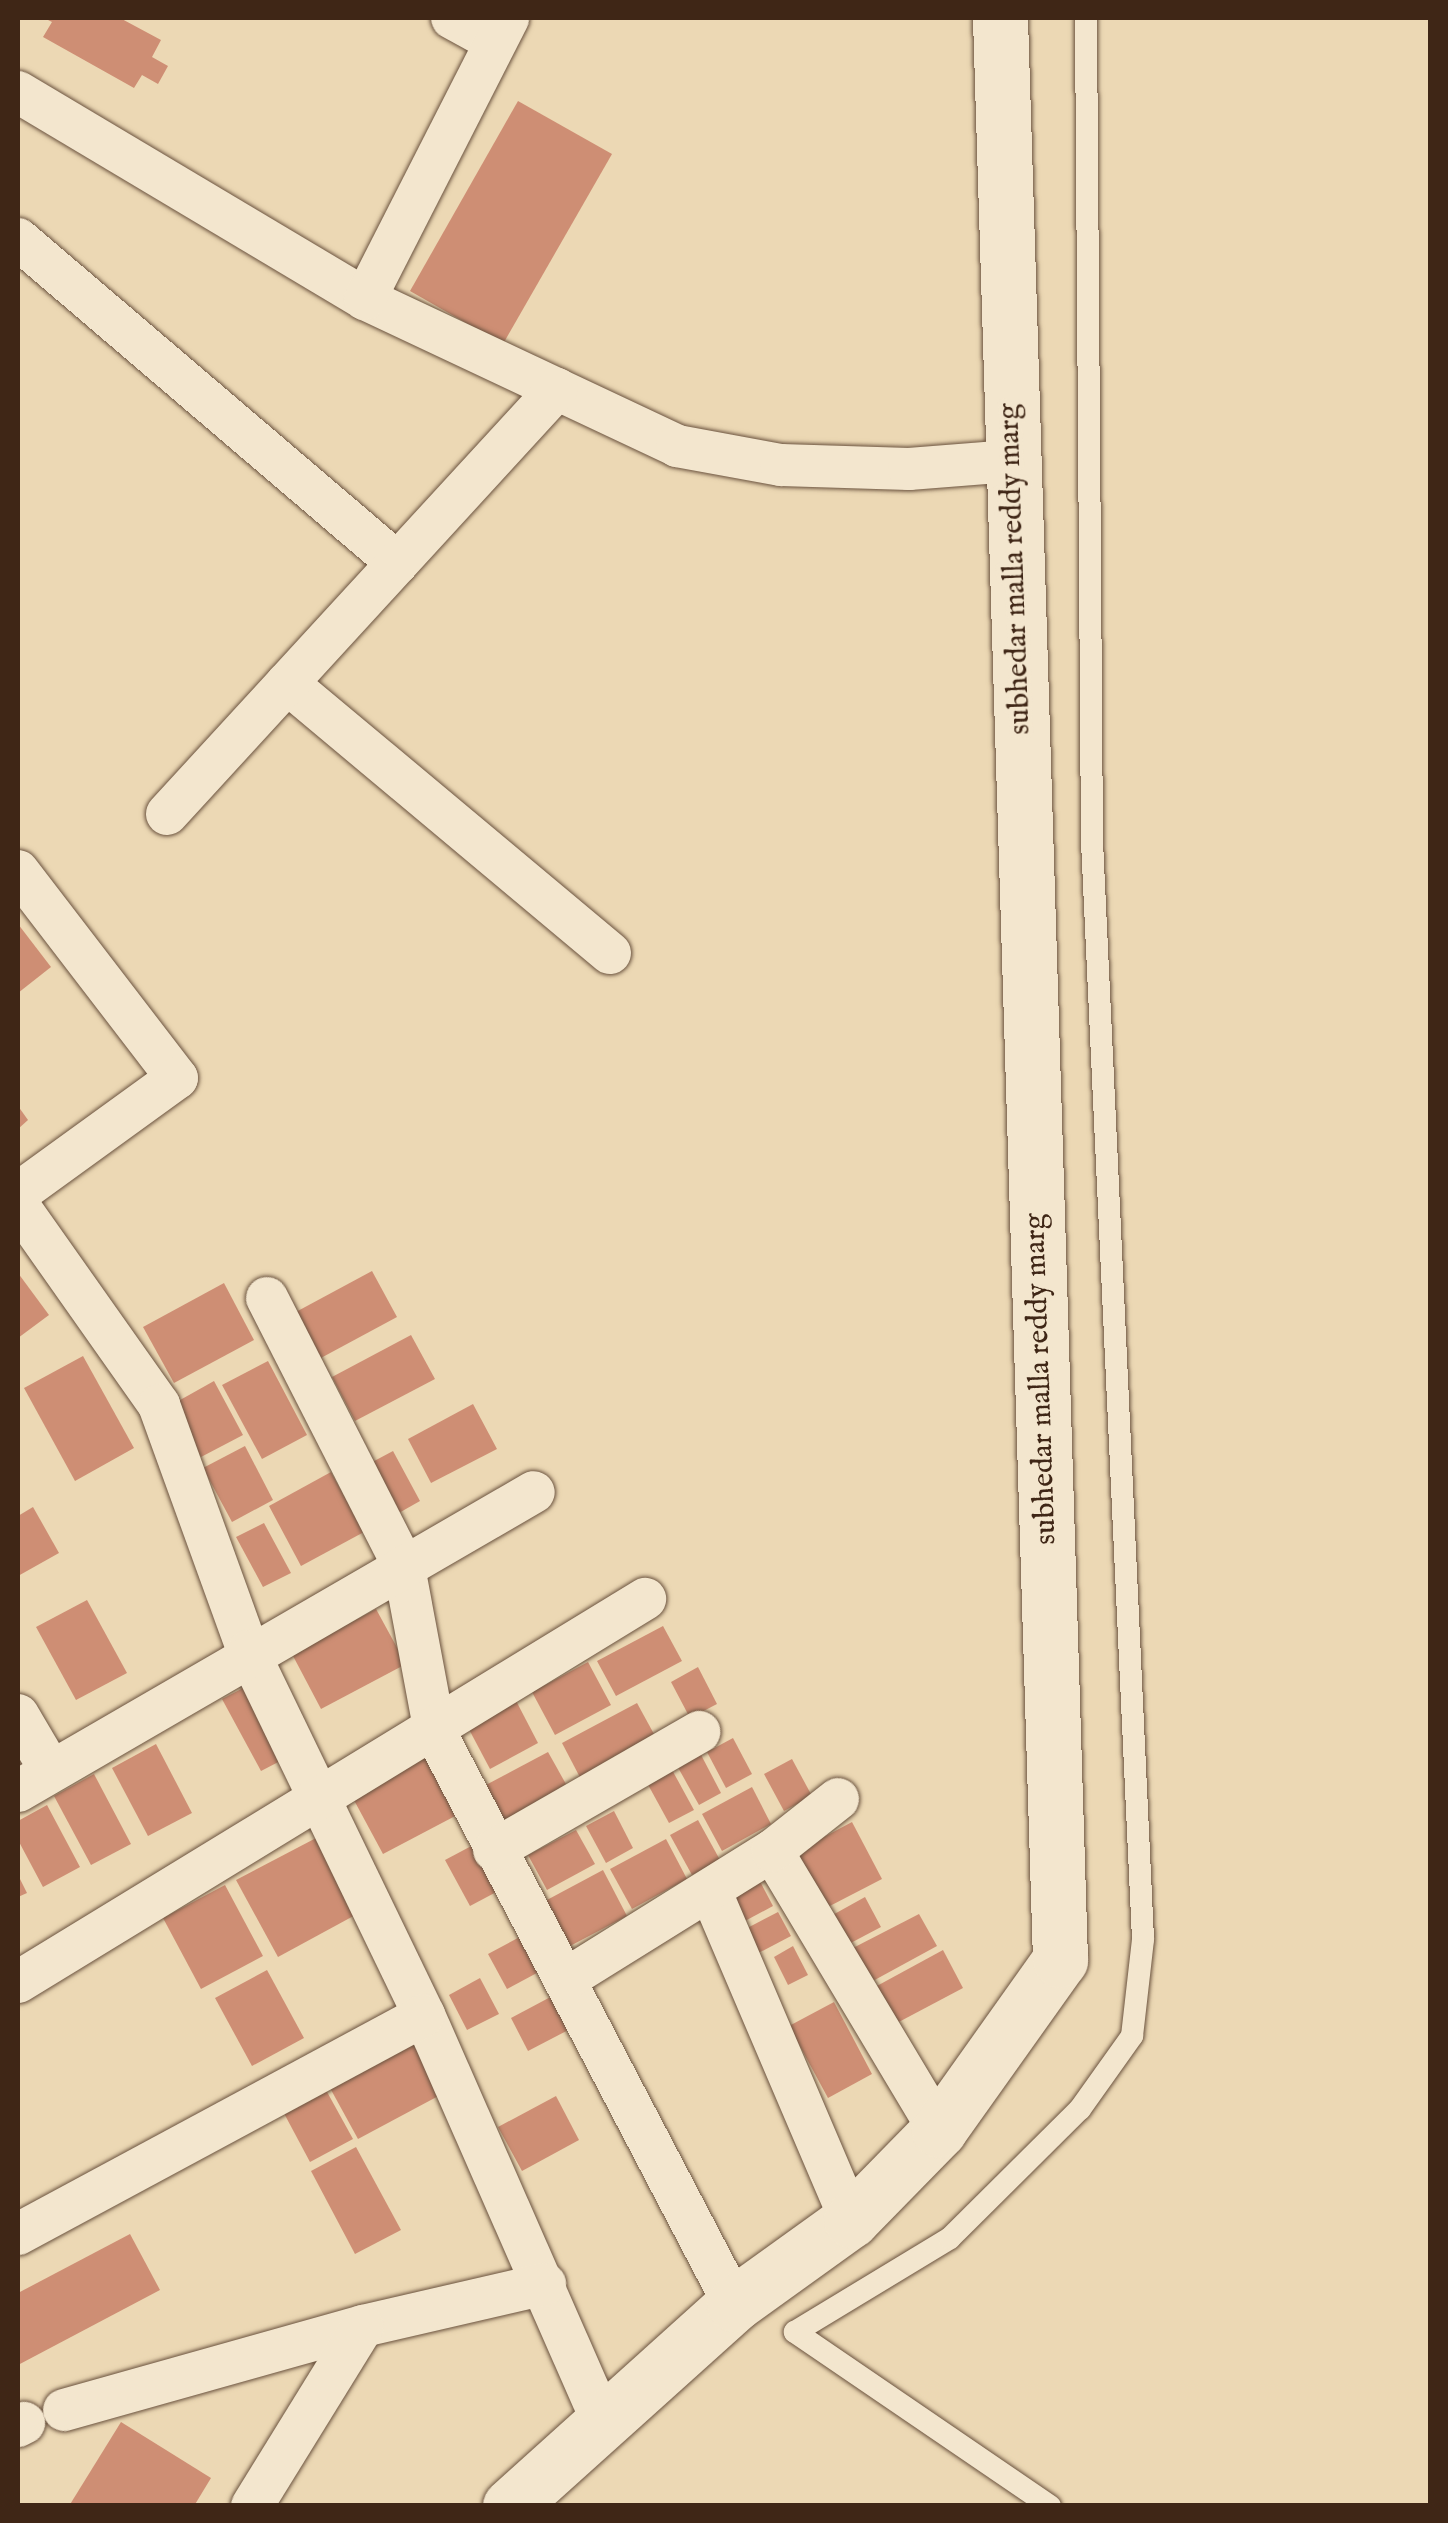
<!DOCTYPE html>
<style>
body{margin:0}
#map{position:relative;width:1448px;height:2523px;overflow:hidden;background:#ecd8b4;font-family:"IM FELL English",serif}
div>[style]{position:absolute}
.building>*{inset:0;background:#ce8e74}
.roads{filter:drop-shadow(0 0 2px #6a523e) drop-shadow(0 0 2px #6a523e)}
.lane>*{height:22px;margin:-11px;padding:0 11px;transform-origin:11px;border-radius:11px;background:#f3e6ce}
.street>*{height:42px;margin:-21px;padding:0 21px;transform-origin:21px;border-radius:21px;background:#f3e6ce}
.secondary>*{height:55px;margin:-27.5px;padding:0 27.5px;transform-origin:27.5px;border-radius:27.5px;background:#f3e6ce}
span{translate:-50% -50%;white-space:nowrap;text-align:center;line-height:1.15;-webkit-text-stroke:9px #f3e6ce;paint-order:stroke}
.street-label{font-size:30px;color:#3f2616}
.frame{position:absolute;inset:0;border:20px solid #3f2616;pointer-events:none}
</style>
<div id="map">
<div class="building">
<div style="clip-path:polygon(44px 18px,120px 18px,161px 40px,152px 57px,168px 66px,158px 84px,142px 75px,134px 88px,43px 37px,52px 22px)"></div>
<div style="clip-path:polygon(518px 101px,612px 154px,503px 344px,410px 291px)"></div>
<div style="clip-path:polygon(18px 924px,51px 967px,18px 993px)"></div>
<div style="clip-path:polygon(18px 1106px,28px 1120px,18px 1129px)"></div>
<div style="clip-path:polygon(372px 1271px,397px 1317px,319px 1359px,294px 1313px)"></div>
<div style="clip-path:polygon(18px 1273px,49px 1315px,18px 1338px)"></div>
<div style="clip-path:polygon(224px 1283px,254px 1340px,174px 1383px,143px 1327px)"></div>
<div style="clip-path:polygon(411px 1335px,435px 1379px,355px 1421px,332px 1377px)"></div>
<div style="clip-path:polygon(83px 1356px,134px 1448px,75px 1481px,24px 1388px)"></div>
<div style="clip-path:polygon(268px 1361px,307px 1435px,262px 1459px,222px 1385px)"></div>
<div style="clip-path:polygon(214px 1381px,243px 1435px,201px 1457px,173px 1404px)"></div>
<div style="clip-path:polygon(473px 1404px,497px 1449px,431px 1483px,408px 1439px)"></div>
<div style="clip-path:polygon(245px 1446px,273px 1500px,232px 1522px,203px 1468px)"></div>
<div style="clip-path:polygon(393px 1451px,420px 1501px,390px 1518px,363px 1467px)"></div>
<div style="clip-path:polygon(331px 1472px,364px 1532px,301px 1566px,269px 1506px)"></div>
<div style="clip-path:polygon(33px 1507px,59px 1553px,18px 1576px,18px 1516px)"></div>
<div style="clip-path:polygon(264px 1523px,291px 1573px,263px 1587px,236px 1537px)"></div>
<div style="clip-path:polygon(87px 1600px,127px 1673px,76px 1700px,36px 1627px)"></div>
<div style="clip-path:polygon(376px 1609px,406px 1664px,321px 1709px,292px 1654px)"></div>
<div style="clip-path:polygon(663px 1626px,682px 1661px,616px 1696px,597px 1661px)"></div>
<div style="clip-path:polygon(588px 1662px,611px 1705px,555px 1735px,532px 1692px)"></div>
<div style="clip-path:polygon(698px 1667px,717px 1704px,690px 1718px,671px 1682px)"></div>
<div style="clip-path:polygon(249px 1685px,288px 1757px,261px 1771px,222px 1699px)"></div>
<div style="clip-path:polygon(512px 1693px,538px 1743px,490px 1769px,463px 1718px)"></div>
<div style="clip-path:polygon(637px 1703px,660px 1745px,584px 1785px,562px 1743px)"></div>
<div style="clip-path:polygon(733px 1738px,752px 1774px,726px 1788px,707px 1752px)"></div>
<div style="clip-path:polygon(156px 1744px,192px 1813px,148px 1836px,112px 1768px)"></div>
<div style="clip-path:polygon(424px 1750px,459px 1814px,383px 1854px,348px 1789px)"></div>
<div style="clip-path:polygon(699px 1751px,721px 1793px,699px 1805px,676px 1764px)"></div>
<div style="clip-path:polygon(548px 1752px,571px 1793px,506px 1827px,484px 1786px)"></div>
<div style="clip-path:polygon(792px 1759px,812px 1796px,784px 1811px,764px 1774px)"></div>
<div style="clip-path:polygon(671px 1768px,694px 1810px,669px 1823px,646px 1781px)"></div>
<div style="clip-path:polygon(94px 1774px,131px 1844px,91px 1865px,54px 1796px)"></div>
<div style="clip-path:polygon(752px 1787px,771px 1824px,722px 1851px,702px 1814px)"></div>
<div style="clip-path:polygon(47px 1805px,80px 1867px,43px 1887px,18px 1840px,18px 1821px)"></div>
<div style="clip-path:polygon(614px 1811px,633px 1848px,606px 1863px,586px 1826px)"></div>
<div style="clip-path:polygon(698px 1820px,720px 1860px,692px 1875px,670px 1835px)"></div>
<div style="clip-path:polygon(852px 1822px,882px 1879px,824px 1909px,794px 1853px)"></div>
<div style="clip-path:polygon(576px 1830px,595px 1864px,547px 1890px,528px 1855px)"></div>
<div style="clip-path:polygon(318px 1837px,359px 1913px,278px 1957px,236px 1880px)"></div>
<div style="clip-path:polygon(666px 1839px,687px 1879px,632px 1909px,610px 1869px)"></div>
<div style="clip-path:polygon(477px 1843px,502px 1889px,470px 1906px,445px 1860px)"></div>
<div style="clip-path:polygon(603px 1870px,627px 1916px,570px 1946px,545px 1901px)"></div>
<div style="clip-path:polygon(755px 1872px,773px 1906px,732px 1928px,713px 1894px)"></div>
<div style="clip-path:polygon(18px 1875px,27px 1893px,18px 1897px)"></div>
<div style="clip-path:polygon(225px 1885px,263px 1956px,201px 1989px,163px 1918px)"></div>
<div style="clip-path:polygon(865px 1897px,881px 1927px,845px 1946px,829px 1917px)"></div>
<div style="clip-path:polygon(778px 1912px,791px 1936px,747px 1959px,734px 1935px)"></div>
<div style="clip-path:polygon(919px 1914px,937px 1946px,871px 1982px,853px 1948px)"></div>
<div style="clip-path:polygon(529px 1932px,548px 1967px,507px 1989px,488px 1954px)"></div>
<div style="clip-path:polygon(793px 1946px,808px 1975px,788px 1985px,774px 1957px)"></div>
<div style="clip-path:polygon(943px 1950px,963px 1988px,895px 2024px,875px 1987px)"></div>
<div style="clip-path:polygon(267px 1970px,304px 2038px,252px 2066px,215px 1998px)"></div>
<div style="clip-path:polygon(480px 1978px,499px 2014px,467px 2030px,449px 1995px)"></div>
<div style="clip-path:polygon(558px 1993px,576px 2026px,528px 2051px,511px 2018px)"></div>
<div style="clip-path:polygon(834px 2002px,872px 2074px,828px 2098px,789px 2026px)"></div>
<div style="clip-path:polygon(410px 2031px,444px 2093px,358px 2139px,324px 2077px)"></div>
<div style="clip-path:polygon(321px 2081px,353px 2139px,310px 2162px,279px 2104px)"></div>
<div style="clip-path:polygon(556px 2096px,579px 2140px,522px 2171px,498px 2127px)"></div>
<div style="clip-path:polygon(356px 2147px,401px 2230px,355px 2254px,311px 2171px)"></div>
<div style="clip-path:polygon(130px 2234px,160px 2290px,18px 2365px,18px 2293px)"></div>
<div style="clip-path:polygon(121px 2422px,211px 2478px,194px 2506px,69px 2506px)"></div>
</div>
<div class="roads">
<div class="lane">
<div style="left:1050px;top:2506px;width:309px;rotate:-145.7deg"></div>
<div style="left:795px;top:2332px;width:181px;rotate:-31.2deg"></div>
<div style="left:950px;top:2238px;width:183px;rotate:-44.8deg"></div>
<div style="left:1080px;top:2109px;width:90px;rotate:-54.5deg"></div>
<div style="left:1132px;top:2036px;width:98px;rotate:-83.5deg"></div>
<div style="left:1143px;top:1939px;width:1098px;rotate:-92.66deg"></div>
<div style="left:1092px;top:842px;width:824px;rotate:-90.42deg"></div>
</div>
<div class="street">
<div style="left:452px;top:18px;width:48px;rotate:28.7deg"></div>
<div style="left:18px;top:92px;width:404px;rotate:30.8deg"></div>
<div style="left:365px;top:299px;width:345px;rotate:25.2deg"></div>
<div style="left:677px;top:446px;width:106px;rotate:10.4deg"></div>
<div style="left:781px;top:465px;width:128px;rotate:1.8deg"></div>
<div style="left:909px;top:469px;width:102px;rotate:-4.5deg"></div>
<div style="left:18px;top:239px;width:499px;rotate:40.5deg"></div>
<div style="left:365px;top:299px;width:315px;rotate:-63deg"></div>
<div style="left:287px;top:683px;width:421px;rotate:39.9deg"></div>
<div style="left:167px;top:814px;width:577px;rotate:-47.46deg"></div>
<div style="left:18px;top:871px;width:261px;rotate:52.5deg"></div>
<div style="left:177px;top:1078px;width:196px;rotate:144.1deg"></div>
<div style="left:18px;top:1205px;width:245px;rotate:54.8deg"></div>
<div style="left:159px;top:1405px;width:262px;rotate:70.1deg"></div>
<div style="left:248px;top:1651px;width:404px;rotate:64.2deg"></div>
<div style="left:424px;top:2015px;width:448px;rotate:66.3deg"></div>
<div style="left:267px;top:1298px;width:302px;rotate:63deg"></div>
<div style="left:404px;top:1567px;width:168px;rotate:79.4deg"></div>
<div style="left:435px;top:1732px;width:645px;rotate:62.4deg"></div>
<div style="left:18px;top:1715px;width:65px;rotate:59.5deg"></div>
<div style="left:18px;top:1791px;width:596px;rotate:-30.09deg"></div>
<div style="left:494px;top:1850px;width:237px;rotate:-29.9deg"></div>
<div style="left:772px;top:1851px;width:325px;rotate:59.1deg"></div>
<div style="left:710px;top:1890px;width:359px;rotate:66.9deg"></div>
<div style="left:566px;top:1979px;width:243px;rotate:-31.9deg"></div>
<div style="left:772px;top:1851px;width:84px;rotate:-38.2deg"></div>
<div style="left:18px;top:1982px;width:735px;rotate:-31.42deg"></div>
<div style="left:18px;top:2234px;width:461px;rotate:-28.3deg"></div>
<div style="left:64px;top:2410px;width:311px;rotate:-15.7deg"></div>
<div style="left:363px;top:2326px;width:187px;rotate:-13deg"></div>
<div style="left:18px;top:2426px;width:7px;rotate:-27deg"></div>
<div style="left:252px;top:2506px;width:211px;rotate:-58.3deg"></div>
</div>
<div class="secondary">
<div style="left:510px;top:2506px;width:302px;rotate:-42deg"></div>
<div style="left:734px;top:2304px;width:144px;rotate:-35.7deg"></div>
<div style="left:851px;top:2220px;width:126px;rotate:-45.6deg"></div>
<div style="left:939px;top:2130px;width:209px;rotate:-54.6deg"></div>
<div style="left:1060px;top:1960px;width:1943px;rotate:-91.77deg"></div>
</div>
</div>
<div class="street-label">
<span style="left:1015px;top:569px;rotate:-92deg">subhedar malla reddy marg</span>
<span style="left:1041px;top:1379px;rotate:-92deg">subhedar malla reddy marg</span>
</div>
<div class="frame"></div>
</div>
